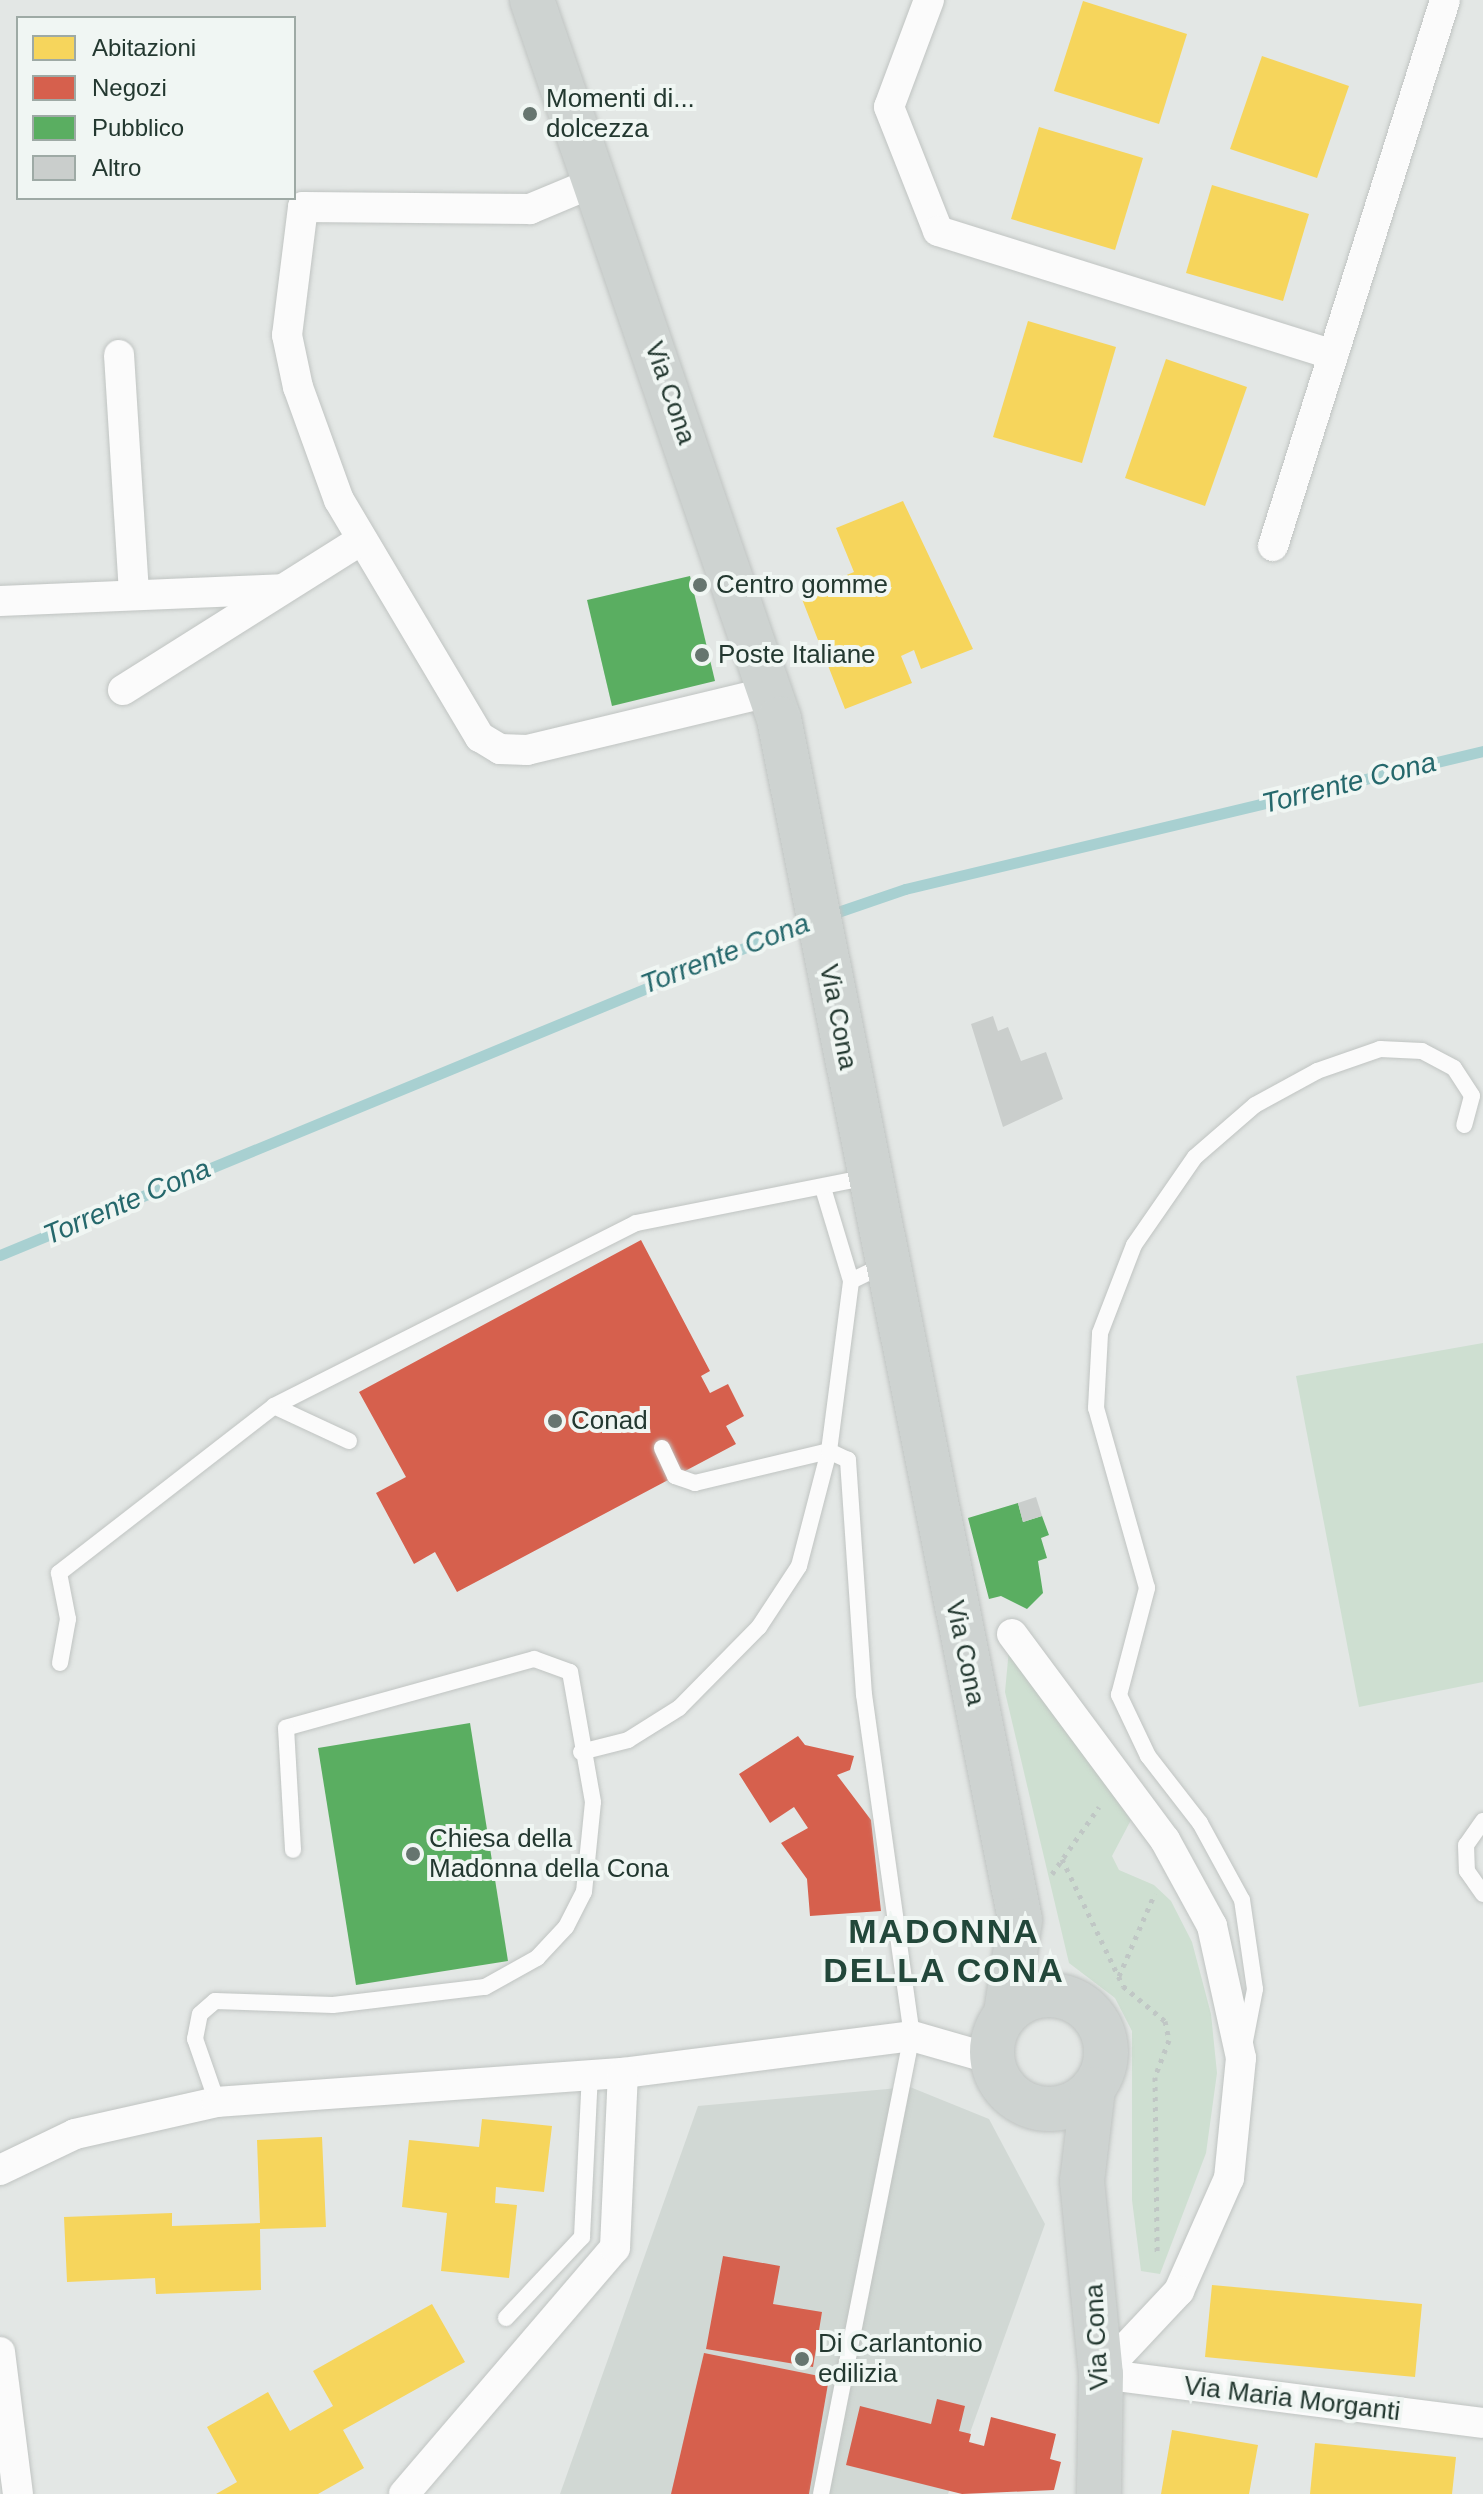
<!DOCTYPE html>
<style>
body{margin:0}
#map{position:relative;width:1483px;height:2494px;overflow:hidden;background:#e3e7e5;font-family:Helvetica,sans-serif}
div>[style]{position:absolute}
.built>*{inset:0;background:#d1d8d4}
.green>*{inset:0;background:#cedfd1}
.homes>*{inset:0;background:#f6d55c}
.shops>*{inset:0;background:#d6604d}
.public>*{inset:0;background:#5aae61}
.stream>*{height:11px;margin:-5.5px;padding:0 5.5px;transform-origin:5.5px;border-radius:5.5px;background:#a8d0d1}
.building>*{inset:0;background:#cacecc}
.path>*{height:5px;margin-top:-2.5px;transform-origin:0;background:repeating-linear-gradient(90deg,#c0c7c5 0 4px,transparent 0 10px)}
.roads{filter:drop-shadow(0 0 2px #c0c4c2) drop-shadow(0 0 2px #c0c4c2)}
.service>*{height:16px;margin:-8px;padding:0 8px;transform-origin:8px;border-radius:8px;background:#fbfbfb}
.minor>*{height:30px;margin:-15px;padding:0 15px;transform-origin:15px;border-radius:15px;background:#fbfbfb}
.primary>*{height:44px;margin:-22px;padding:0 22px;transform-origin:22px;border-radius:22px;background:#ced3d1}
.primary>.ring{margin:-22px;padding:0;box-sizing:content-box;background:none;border:44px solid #ced3d1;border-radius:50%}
.dots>*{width:22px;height:22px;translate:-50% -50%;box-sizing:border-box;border:4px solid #f0f6f3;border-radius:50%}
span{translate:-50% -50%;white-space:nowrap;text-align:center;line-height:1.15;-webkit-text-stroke:8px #f0f6f3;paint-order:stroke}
.poi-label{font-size:26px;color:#233830}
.left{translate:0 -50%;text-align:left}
.street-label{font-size:26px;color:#233830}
.water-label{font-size:28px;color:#25686c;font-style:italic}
.district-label{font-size:34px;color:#22473a;font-weight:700;letter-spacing:2px}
.legend{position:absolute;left:16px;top:16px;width:280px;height:184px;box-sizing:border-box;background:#f0f6f3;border:2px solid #9eaaa5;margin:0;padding:10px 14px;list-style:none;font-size:24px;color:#233830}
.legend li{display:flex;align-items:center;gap:16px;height:40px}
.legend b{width:40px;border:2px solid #9eaaa5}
</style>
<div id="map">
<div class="built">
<div style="clip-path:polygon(910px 2087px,989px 2119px,1045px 2224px,948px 2494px,560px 2494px,698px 2106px)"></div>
</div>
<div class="green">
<div style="clip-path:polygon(1483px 1343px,1483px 1682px,1359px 1707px,1296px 1376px)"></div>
<div style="clip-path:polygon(1009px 1649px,1131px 1820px,1112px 1856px,1119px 1870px,1154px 1885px,1171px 1901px,1192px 1942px,1211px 2014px,1217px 2073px,1206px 2153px,1160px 2274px,1141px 2271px,1132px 2200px,1132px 2031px,1115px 1998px,1069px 1963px,1005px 1692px)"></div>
</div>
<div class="homes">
<div style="clip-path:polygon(1083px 1px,1187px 34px,1159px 124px,1054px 91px)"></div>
<div style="clip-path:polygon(1262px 56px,1349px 86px,1317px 178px,1230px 149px)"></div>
<div style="clip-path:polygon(1039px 127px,1143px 158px,1115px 250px,1011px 219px)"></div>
<div style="clip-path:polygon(1212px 185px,1309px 214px,1283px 301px,1186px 273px)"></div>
<div style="clip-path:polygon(1028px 321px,1116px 347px,1082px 463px,993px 437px)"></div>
<div style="clip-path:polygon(1166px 359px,1247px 387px,1205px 506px,1125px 478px)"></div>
<div style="clip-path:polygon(903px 501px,973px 649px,921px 669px,914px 650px,901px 656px,912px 683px,845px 709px,800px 594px,854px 572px,836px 528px)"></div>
<div style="clip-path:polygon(482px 2119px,552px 2126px,544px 2192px,496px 2187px,495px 2203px,517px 2205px,509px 2278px,441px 2271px,447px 2213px,402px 2207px,409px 2140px,479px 2147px)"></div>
<div style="clip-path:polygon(322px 2137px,326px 2227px,260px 2229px,261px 2290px,156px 2294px,155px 2278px,67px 2282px,64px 2217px,172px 2213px,172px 2226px,260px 2223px,257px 2140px)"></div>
<div style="clip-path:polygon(1212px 2285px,1422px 2304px,1415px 2377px,1205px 2357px)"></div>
<div style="clip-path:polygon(432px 2304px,465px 2362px,343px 2430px,364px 2468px,318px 2494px,216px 2494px,237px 2482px,207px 2427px,268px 2392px,290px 2431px,333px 2406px,313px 2371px)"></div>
<div style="clip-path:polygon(1172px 2430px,1258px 2445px,1249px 2494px,1161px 2494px)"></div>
<div style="clip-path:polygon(1315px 2443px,1456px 2457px,1452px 2494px,1310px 2494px)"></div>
</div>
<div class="shops">
<div style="clip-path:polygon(641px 1240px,710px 1371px,701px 1376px,710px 1393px,728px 1384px,744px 1416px,726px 1426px,736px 1444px,457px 1592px,435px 1552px,414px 1564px,376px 1493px,406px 1477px,359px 1392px)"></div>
<div style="clip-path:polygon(798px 1736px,805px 1745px,854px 1756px,850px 1770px,837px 1775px,871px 1820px,881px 1911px,810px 1916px,807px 1879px,781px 1843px,808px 1828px,794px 1807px,770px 1823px,739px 1774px)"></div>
<div style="clip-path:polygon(723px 2256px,780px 2266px,773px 2304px,822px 2312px,813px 2367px,706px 2349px)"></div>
<div style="clip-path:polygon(704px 2353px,829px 2378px,809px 2494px,671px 2494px)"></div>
<div style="clip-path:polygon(937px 2399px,965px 2406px,959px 2431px,971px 2434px,969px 2442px,984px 2446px,991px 2417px,1056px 2434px,1050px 2459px,1061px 2462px,1054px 2490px,962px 2494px,846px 2465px,860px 2406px,931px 2424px)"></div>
</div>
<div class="public">
<div style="clip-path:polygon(690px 576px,715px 681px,612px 706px,587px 600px)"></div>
<div style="clip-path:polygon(1018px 1503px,1023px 1522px,1042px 1516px,1049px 1535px,1041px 1538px,1047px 1558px,1038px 1561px,1043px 1593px,1027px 1609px,1001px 1596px,989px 1599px,968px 1518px)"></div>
<div style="clip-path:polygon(470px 1723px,508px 1961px,356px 1985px,318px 1748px)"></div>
</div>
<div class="stream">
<div style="left:829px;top:915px;width:80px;rotate:-18.9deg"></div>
<div style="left:905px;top:889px;width:594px;rotate:-13.43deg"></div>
<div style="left:0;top:1255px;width:875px;rotate:-22.43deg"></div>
</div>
<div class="building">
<div style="clip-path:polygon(993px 1016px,998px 1031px,1008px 1027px,1021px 1061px,1046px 1052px,1063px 1099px,1003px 1127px,971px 1024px)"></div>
<div style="clip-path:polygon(1036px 1497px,1042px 1516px,1023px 1522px,1018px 1503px)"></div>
</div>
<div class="path">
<div style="left:1062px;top:1859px;width:141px;rotate:64.3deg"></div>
<div style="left:1123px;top:1986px;width:55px;rotate:39.8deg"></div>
<div style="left:1165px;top:2021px;width:19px;rotate:78deg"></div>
<div style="left:1169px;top:2040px;width:40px;rotate:111deg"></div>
<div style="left:1155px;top:2077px;width:176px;rotate:89.3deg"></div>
<div style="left:1052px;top:1874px;width:82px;rotate:-55deg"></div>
<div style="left:1119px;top:1976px;width:90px;rotate:-66.6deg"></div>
</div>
<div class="roads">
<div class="service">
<div style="left:823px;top:1188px;width:97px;rotate:73.2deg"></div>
<div style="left:349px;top:1441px;width:83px;rotate:-155deg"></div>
<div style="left:274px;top:1406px;width:406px;rotate:-26.8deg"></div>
<div style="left:636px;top:1223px;width:237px;rotate:-11.2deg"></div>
<div style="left:60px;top:1663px;width:45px;rotate:-79.7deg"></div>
<div style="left:68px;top:1619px;width:47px;rotate:-101.1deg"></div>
<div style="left:59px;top:1573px;width:272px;rotate:-37.8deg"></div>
<div style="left:581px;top:1752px;width:49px;rotate:-14.3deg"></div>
<div style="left:628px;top:1740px;width:60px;rotate:-32.1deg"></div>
<div style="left:679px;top:1708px;width:114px;rotate:-45.4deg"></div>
<div style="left:759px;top:1627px;width:73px;rotate:-56.7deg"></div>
<div style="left:799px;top:1566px;width:119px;rotate:-75.4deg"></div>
<div style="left:829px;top:1451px;width:138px;rotate:166.6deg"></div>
<div style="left:695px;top:1483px;width:21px;rotate:-161deg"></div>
<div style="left:675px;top:1476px;width:31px;rotate:-115deg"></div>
<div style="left:1483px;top:1821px;width:29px;rotate:125deg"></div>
<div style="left:1466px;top:1845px;width:26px;rotate:88deg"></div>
<div style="left:1467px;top:1871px;width:28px;rotate:55deg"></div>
<div style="left:1245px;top:2041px;width:53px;rotate:-79.1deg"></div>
<div style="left:1255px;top:1989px;width:90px;rotate:-98.3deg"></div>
<div style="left:1242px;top:1900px;width:88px;rotate:-118.6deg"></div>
<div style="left:1200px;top:1823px;width:85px;rotate:-127.8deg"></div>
<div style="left:1148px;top:1756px;width:68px;rotate:-115.4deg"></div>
<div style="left:1119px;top:1695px;width:111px;rotate:-75.3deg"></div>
<div style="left:1147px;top:1588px;width:187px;rotate:-105.8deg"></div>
<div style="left:1096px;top:1408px;width:75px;rotate:-86.9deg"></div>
<div style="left:1100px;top:1333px;width:94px;rotate:-68.9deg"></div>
<div style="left:1134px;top:1245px;width:107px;rotate:-55.3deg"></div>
<div style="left:1195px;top:1157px;width:79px;rotate:-40.9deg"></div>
<div style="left:1255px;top:1105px;width:71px;rotate:-28.7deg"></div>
<div style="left:1317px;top:1071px;width:67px;rotate:-19.2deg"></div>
<div style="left:1380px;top:1049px;width:42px;rotate:2.7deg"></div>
<div style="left:1422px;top:1051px;width:36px;rotate:28deg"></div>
<div style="left:1454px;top:1068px;width:33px;rotate:57deg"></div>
<div style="left:1472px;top:1096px;width:30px;rotate:105deg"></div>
<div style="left:217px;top:2102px;width:67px;rotate:-109.2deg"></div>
<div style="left:195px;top:2039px;width:25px;rotate:-79deg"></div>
<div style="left:200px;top:2014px;width:20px;rotate:-41deg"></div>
<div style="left:215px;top:2001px;width:118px;rotate:1.9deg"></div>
<div style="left:333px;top:2005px;width:153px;rotate:-6.8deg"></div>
<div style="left:485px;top:1987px;width:60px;rotate:-29.1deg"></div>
<div style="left:537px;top:1958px;width:42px;rotate:-46.9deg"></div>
<div style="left:566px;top:1927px;width:39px;rotate:-63deg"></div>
<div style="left:584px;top:1892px;width:90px;rotate:-84.3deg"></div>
<div style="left:593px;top:1802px;width:132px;rotate:-100deg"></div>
<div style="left:570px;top:1672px;width:38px;rotate:-160deg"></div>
<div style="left:534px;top:1659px;width:257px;rotate:164.5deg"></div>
<div style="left:286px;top:1728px;width:122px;rotate:86.7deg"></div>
<div style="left:506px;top:2318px;width:111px;rotate:-46.8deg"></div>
<div style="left:582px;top:2237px;width:162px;rotate:-87.2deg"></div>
<div style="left:821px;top:2494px;width:467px;rotate:-78.8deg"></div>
<div style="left:912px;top:2036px;width:344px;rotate:-98deg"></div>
<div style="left:864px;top:1695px;width:236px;rotate:-93.9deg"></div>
<div style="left:848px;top:1460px;width:21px;rotate:-155deg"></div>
<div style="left:829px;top:1451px;width:171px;rotate:-82.6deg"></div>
<div style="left:851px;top:1281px;width:39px;rotate:-26deg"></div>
</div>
<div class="minor">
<div style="left:929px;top:0;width:114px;rotate:110.5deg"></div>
<div style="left:889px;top:107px;width:133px;rotate:68.4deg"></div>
<div style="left:938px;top:231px;width:414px;rotate:17.4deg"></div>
<div style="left:597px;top:181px;width:73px;rotate:157.3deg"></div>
<div style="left:530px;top:209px;width:227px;rotate:-179.5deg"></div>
<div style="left:303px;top:207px;width:129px;rotate:97.1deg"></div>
<div style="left:287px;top:335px;width:53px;rotate:78.1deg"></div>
<div style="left:298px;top:387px;width:120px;rotate:70.1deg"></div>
<div style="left:339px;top:500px;width:276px;rotate:59.3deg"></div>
<div style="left:480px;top:737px;width:23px;rotate:31deg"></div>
<div style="left:500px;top:749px;width:27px;rotate:2deg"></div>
<div style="left:527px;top:750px;width:252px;rotate:-13.5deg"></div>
<div style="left:119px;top:355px;width:240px;rotate:86.4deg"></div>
<div style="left:1273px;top:546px;width:572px;rotate:-72.51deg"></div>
<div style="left:0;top:601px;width:282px;rotate:-2.4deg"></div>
<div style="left:123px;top:690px;width:281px;rotate:-32.2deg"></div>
<div style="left:1012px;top:1634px;width:257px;rotate:53.4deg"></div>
<div style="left:1165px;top:1840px;width:98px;rotate:61.3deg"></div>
<div style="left:1212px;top:1926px;width:135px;rotate:77.6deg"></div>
<div style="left:1241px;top:2058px;width:121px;rotate:95.7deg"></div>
<div style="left:1229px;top:2178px;width:124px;rotate:113.9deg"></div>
<div style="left:1179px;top:2291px;width:114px;rotate:133.2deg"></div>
<div style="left:0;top:2170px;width:83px;rotate:-25.6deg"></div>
<div style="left:75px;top:2134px;width:146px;rotate:-12.7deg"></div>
<div style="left:217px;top:2102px;width:407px;rotate:-4.1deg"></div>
<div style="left:623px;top:2073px;width:291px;rotate:-7.3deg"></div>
<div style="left:912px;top:2036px;width:83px;rotate:16deg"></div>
<div style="left:0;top:2352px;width:143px;rotate:82.8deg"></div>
<div style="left:1101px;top:2374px;width:385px;rotate:7.3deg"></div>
<div style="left:404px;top:2494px;width:324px;rotate:-49.4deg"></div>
<div style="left:615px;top:2248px;width:175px;rotate:-87.4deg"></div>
</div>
<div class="primary">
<div style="left:532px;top:0;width:760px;rotate:71.04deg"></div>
<div style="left:779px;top:719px;width:1225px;rotate:78.65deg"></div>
<div style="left:1020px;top:1920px;width:94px;rotate:98.6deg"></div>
<div class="ring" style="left:992px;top:1995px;width:70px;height:70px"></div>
<div style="left:1093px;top:2089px;width:93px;rotate:96.8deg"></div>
<div style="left:1082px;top:2181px;width:194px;rotate:84.4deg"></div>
<div style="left:1101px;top:2374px;width:120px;rotate:91deg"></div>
</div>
</div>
<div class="dots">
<div style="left:530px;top:114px;background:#66756f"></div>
<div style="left:700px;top:585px;background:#66756f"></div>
<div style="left:702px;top:655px;background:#66756f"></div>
<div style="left:555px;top:1421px;background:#66756f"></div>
<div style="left:413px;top:1854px;background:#66756f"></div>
<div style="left:802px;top:2359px;background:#66756f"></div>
</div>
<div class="poi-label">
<span class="left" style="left:546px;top:114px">Momenti di...<br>dolcezza</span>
<span class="left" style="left:716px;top:585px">Centro gomme</span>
<span class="left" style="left:718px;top:655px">Poste Italiane</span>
<span class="left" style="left:571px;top:1421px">Conad</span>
<span class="left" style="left:429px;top:1854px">Chiesa della<br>Madonna della Cona</span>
<span class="left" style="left:818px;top:2359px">Di Carlantonio<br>edilizia</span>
</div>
<div class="street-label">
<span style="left:670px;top:393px;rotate:71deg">Via Cona</span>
<span style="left:838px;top:1017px;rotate:79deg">Via Cona</span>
<span style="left:965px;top:1653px;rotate:78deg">Via Cona</span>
<span style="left:1097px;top:2337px;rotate:-93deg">Via Cona</span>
<span style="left:1292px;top:2399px;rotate:7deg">Via Maria Morganti</span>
</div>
<div class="water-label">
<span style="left:1349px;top:783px;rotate:-14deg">Torrente Cona</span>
<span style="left:725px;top:954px;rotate:-21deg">Torrente Cona</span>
<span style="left:127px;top:1202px;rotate:-23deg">Torrente Cona</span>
</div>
<div class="district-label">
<span style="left:944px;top:1951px">MADONNA<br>DELLA CONA</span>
</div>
<ul class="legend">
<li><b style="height:22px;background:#f6d55c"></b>Abitazioni</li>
<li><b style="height:22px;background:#d6604d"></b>Negozi</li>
<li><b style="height:22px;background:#5aae61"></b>Pubblico</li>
<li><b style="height:22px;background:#cacecc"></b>Altro</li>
</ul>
</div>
